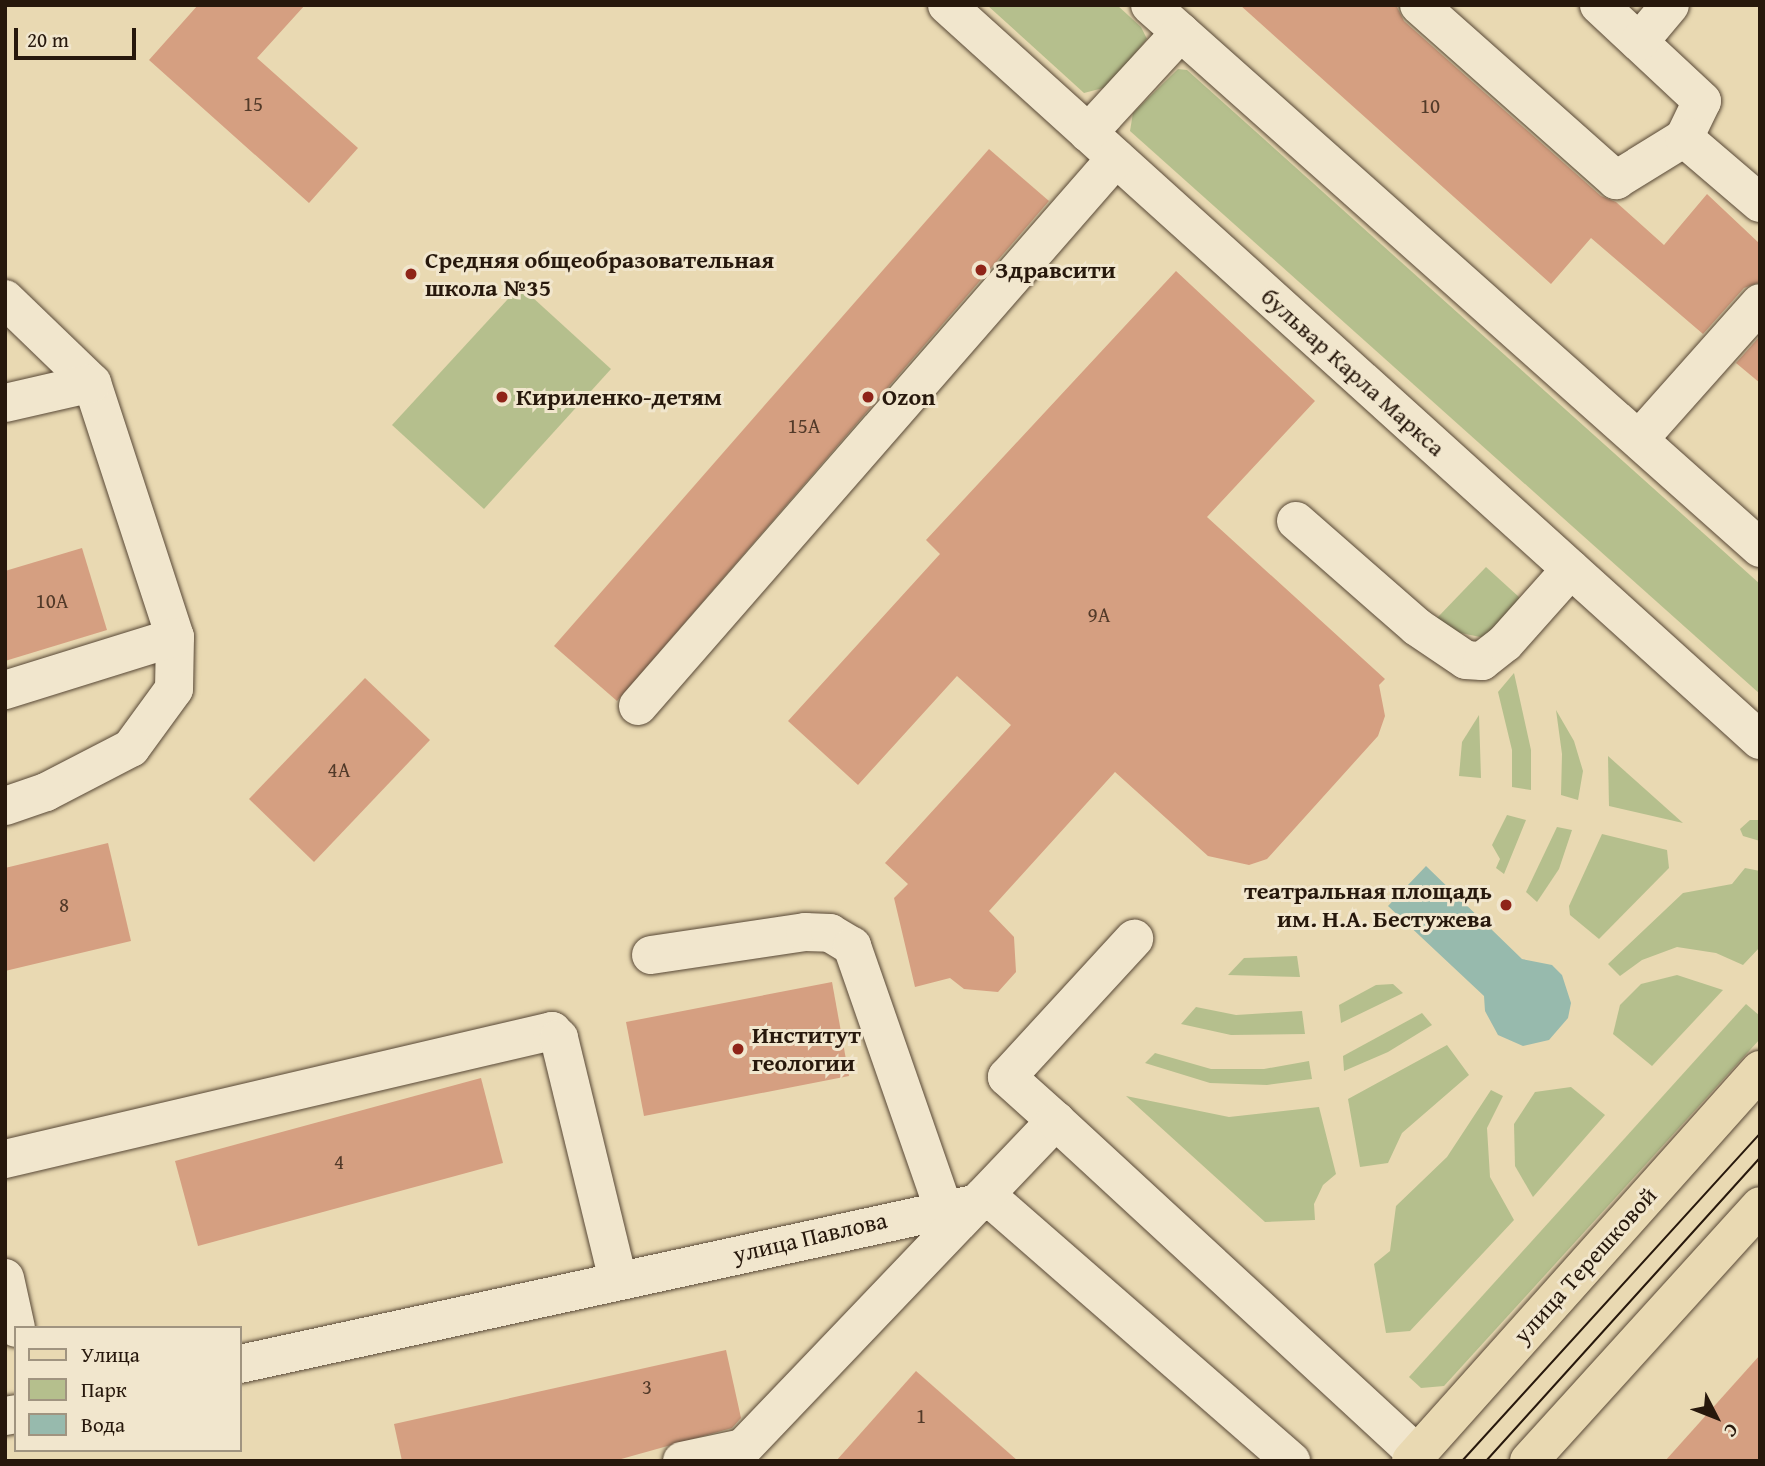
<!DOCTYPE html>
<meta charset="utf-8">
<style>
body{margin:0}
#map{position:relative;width:1765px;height:1466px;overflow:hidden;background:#e9d9b2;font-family:"Gentium Book Plus",serif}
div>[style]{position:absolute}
.green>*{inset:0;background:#b5bf8d}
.water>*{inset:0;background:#97baad}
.building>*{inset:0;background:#d59f81}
.roads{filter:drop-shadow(0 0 2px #584836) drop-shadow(0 0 2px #584836)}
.minor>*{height:38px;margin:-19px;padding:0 19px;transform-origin:19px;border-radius:19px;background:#f1e6cd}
.major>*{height:38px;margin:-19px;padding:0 19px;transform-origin:19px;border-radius:19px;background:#e9d9b2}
.tram>*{height:2px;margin:-1px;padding:0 1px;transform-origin:1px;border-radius:1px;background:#27180c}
.dots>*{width:19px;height:19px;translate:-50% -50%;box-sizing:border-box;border:4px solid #f1e6cd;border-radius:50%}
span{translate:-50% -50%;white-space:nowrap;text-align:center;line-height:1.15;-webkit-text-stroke:6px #f1e6cd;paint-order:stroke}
.number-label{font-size:21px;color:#523a29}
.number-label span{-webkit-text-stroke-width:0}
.poi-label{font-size:24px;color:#27180c;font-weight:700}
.left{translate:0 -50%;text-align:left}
.right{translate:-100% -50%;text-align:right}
.street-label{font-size:24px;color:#27180c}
.frame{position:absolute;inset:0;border:7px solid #27180c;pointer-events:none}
.legend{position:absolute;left:14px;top:1326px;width:228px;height:126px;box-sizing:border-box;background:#f1e6cd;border:2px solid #a09480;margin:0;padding:9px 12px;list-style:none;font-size:21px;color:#27180c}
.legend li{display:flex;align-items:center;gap:14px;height:35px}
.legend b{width:35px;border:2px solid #a09480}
.north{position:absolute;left:1681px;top:1382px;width:70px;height:70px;-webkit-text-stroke:5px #f1e6cd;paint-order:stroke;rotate:132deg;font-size:19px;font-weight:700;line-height:28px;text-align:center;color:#27180c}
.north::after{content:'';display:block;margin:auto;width:24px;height:32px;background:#27180c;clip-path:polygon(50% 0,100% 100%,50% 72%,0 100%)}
.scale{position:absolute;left:14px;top:28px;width:122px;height:32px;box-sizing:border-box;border:4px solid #27180c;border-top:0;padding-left:9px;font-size:21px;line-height:24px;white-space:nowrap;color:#27180c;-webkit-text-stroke:5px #f1e6cd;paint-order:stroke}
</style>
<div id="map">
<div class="green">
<div style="clip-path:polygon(987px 5px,1117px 5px,1141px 27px,1147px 39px,1107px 87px,1084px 93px)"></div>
<div style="clip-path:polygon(1178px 69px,1187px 70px,1760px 584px,1760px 694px,1130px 131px,1133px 113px)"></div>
<div style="clip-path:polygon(520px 286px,611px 369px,484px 509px,392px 425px)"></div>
<div style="clip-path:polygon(1486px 567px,1519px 597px,1520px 609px,1485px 638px,1451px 631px,1437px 618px)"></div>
<div style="clip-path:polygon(1514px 673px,1531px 750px,1531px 790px,1512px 787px,1512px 750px,1498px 692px)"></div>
<div style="clip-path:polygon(1556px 710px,1574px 741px,1583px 771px,1578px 800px,1561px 795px,1562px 754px)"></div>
<div style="clip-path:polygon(1479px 715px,1481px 778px,1459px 776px,1462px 742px)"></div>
<div style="clip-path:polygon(1608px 756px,1683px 823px,1609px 806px)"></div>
<div style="clip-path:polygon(1507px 815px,1526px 820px,1504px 874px,1496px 868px,1500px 859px,1492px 845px)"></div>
<div style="clip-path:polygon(1750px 820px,1760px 820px,1760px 841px,1743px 836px,1740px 829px)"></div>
<div style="clip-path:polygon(1557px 827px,1572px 830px,1559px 869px,1537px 902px,1526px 892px)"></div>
<div style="clip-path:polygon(1602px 834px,1667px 850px,1669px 868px,1599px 939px,1570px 915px,1569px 906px)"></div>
<div style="clip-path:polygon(1745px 868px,1760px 871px,1760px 947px,1743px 965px,1716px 953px,1677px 947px,1642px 960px,1620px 976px,1608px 964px,1683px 893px,1732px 884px)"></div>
<div style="clip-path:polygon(1297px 956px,1300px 977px,1228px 975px,1244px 958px)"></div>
<div style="clip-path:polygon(1677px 975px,1723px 990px,1652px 1066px,1613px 1034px,1620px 1005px,1641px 984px)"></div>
<div style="clip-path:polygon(1393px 984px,1403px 993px,1341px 1023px,1339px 1005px,1376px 985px)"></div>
<div style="clip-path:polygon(1746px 1004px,1760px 1016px,1760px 1039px,1444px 1386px,1421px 1388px,1409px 1377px)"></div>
<div style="clip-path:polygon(1196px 1007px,1236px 1015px,1302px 1011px,1305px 1034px,1231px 1035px,1181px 1024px)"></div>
<div style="clip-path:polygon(1422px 1013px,1432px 1025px,1388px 1052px,1344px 1071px,1343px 1056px)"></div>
<div style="clip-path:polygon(1447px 1045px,1469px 1075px,1402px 1133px,1388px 1163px,1360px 1167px,1348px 1099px)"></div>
<div style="clip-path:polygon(1155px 1053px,1211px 1069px,1264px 1069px,1309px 1061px,1312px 1079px,1267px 1085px,1210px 1083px,1145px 1063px)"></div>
<div style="clip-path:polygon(1571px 1087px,1605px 1115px,1533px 1197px,1515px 1166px,1514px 1124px,1535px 1092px)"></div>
<div style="clip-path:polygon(1491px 1090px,1503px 1096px,1487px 1128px,1490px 1177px,1514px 1220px,1410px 1331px,1386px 1333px,1374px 1264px,1390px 1251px,1396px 1206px,1447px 1157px)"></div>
<div style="clip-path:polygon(1126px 1096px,1229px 1117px,1319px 1107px,1336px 1174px,1323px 1185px,1314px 1204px,1315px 1220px,1265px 1222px)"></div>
</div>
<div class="water">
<div style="clip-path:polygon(1426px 866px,1522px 959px,1552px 965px,1562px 975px,1571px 1003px,1568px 1018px,1549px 1040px,1523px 1046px,1498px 1035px,1485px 1011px,1484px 996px,1388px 906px)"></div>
</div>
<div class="building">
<div style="clip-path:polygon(198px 5px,305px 5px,257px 58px,358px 148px,309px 203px,149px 60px)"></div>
<div style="clip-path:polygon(1240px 5px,1396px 5px,1404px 21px,1601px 196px,1616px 202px,1664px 245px,1707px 194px,1760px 244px,1760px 282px,1744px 288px,1703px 334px,1591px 238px,1551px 284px)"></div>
<div style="clip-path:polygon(989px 149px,1049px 201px,617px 701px,554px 646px)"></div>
<div style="clip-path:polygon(1176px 271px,1315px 401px,1207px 517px,1385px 679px,1379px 685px,1385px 716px,1378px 736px,1267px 859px,1249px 865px,1208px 856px,1115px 772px,989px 911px,1014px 937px,1016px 972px,998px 992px,964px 989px,950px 978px,915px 987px,894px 898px,908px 884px,885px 863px,1011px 725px,957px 676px,858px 785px,788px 721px,940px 554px,926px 540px)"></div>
<div style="clip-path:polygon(1760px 336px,1760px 383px,1736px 363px)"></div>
<div style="clip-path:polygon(82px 548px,107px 630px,5px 661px,5px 571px)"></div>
<div style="clip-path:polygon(365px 678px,430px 740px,314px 862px,249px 799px)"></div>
<div style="clip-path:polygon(108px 843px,131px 941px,5px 971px,5px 868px)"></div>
<div style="clip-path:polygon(832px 982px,849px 1076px,644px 1116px,626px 1022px)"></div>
<div style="clip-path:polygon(481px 1078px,503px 1163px,198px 1246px,175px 1161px)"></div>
<div style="clip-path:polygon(726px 1350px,741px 1418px,732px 1428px,614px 1461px,402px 1461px,394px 1424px)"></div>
<div style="clip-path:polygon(1760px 1355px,1760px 1461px,1665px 1461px)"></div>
<div style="clip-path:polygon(916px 1371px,1018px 1461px,836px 1461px)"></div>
</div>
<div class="roads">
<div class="minor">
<div style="left:947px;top:5px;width:1096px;rotate:42.12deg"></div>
<div style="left:1150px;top:5px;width:817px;rotate:41.67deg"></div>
<div style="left:1419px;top:5px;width:264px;rotate:41.6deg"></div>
<div style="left:1616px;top:180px;width:80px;rotate:-31.7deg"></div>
<div style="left:1684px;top:138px;width:41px;rotate:-64.1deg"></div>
<div style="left:1702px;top:101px;width:141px;rotate:-137deg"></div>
<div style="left:1639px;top:42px;width:48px;rotate:-50deg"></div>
<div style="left:1088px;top:133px;width:137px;rotate:-47.4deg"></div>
<div style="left:1684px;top:138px;width:100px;rotate:40.5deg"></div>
<div style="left:5px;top:299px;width:121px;rotate:44deg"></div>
<div style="left:92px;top:383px;width:267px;rotate:71.9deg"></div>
<div style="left:175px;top:637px;width:52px;rotate:91.1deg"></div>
<div style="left:174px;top:689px;width:73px;rotate:126.1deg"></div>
<div style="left:131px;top:748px;width:96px;rotate:152.6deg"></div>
<div style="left:46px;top:792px;width:43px;rotate:161.1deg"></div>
<div style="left:5px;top:403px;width:89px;rotate:-12.9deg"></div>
<div style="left:1639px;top:439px;width:182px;rotate:-48.3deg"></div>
<div style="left:1296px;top:521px;width:161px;rotate:41.2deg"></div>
<div style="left:1417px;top:627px;width:59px;rotate:34deg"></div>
<div style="left:1466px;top:660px;width:16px;rotate:4deg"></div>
<div style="left:1482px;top:661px;width:29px;rotate:-38deg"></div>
<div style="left:1505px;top:643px;width:99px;rotate:-48.3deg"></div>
<div style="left:5px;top:690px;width:178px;rotate:-17.3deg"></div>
<div style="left:638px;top:706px;width:727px;rotate:-48.9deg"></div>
<div style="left:651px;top:955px;width:156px;rotate:-8.5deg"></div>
<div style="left:805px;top:932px;width:25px;rotate:2deg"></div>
<div style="left:830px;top:933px;width:26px;rotate:31deg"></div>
<div style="left:852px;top:946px;width:277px;rotate:70.8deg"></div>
<div style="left:1056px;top:1121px;width:66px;rotate:-138.1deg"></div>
<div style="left:1007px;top:1077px;width:188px;rotate:-47.4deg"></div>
<div style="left:5px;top:1159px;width:562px;rotate:-13.17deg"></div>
<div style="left:552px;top:1031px;width:10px;rotate:45deg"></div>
<div style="left:559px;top:1038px;width:249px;rotate:76.3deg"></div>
<div style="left:5px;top:1278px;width:51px;rotate:77.6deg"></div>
<div style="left:240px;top:1364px;width:770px;rotate:-12.3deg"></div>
<div style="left:992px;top:1200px;width:397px;rotate:41.1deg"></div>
<div style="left:5px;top:1416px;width:11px;rotate:-10deg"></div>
<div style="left:682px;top:1461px;width:62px;rotate:-12deg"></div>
<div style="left:743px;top:1448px;width:453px;rotate:-46.3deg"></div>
<div style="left:1056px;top:1121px;width:491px;rotate:42.7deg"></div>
</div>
<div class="major">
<div style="left:1411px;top:1461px;width:524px;rotate:-48.25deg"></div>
<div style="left:1529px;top:1461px;width:344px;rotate:-47.8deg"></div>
</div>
</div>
<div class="tram">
<div style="left:1462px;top:1461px;width:443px;rotate:-47.7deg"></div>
<div style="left:1486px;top:1461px;width:409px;rotate:-47.9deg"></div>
</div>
<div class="dots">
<div style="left:981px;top:270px;background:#8f2418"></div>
<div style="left:411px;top:274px;background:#8f2418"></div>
<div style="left:502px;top:397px;background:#8f2418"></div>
<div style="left:868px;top:397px;background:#8f2418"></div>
<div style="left:1506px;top:905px;background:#8f2418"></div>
<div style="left:738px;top:1049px;background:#8f2418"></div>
</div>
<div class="number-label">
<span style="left:253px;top:104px">15</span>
<span style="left:1430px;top:106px">10</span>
<span style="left:804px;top:426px">15А</span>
<span style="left:52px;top:601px">10А</span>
<span style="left:1099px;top:615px">9А</span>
<span style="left:339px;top:770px">4А</span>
<span style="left:64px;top:905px">8</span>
<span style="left:339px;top:1162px">4</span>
<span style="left:647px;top:1387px">3</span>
<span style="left:921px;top:1416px">1</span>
</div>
<div class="poi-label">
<span class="left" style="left:425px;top:274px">Средняя общеобразовательная<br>школа №35</span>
<span class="left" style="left:995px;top:270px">Здравсити</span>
<span class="left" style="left:516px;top:397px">Кириленко-детям</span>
<span class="left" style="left:882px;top:397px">Ozon</span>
<span class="right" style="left:1492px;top:905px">театральная площадь<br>им. Н.А. Бестужева</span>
<span class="left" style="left:752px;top:1049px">Институт<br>геологии</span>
</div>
<div class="street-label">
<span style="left:1353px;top:372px;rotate:42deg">бульвар Карла Маркса</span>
<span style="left:810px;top:1237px;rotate:-13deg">улица Павлова</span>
<span style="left:1585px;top:1265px;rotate:-48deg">улица Терешковой</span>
</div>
<div class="frame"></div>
<ul class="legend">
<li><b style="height:9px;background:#e9d9b2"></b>Улица</li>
<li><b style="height:19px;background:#b5bf8d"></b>Парк</li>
<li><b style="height:19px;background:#97baad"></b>Вода</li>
</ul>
<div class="north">С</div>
<div class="scale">20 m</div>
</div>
